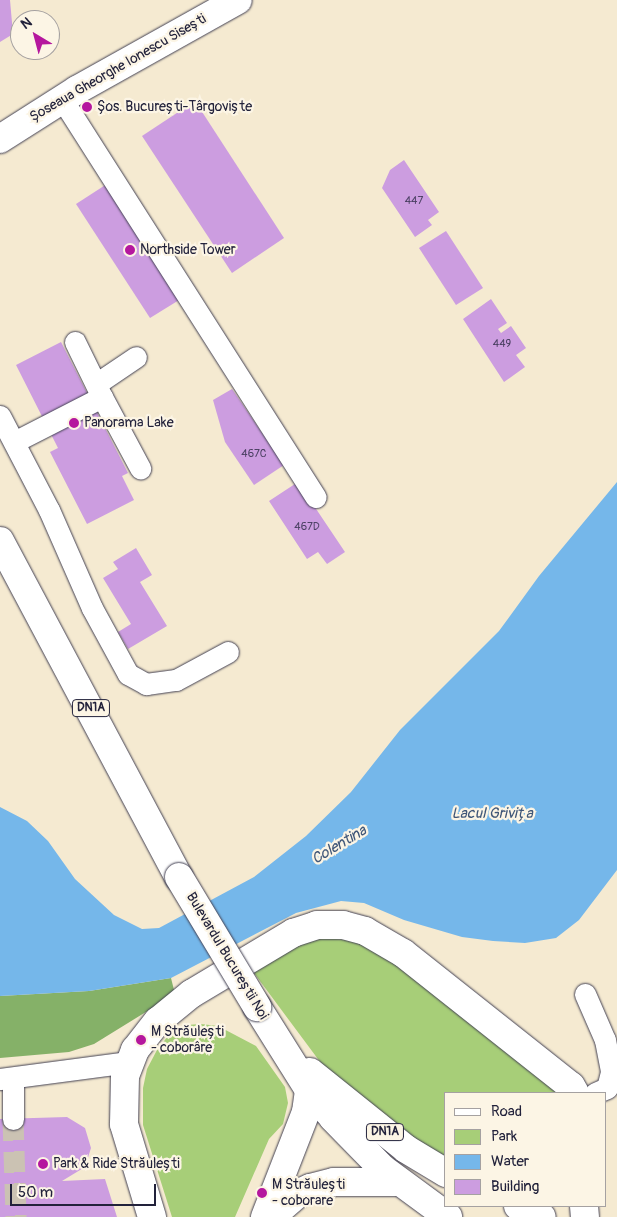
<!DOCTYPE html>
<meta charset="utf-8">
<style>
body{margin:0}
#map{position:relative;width:617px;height:1217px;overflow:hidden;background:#f5ead1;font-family:Pangolin,sans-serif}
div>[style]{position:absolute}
.green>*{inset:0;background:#a7ce78}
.forest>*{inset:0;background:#85b168}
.water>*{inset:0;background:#75b7ea}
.building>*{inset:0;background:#cc9de0}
.minor-tunnel>*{height:21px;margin-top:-10.5px;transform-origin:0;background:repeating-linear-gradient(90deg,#cbc2b3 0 21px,transparent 0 32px)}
.roads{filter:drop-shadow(0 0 1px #424052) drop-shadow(0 0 1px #424052)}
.minor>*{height:21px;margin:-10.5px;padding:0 10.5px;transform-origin:10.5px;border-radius:10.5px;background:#fff}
.major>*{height:28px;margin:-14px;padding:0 14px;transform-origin:14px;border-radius:14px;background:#fff}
.bridges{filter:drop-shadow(0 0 1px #424052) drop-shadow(0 0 1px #424052)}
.major-bridge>*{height:28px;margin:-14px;padding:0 14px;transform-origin:14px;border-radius:14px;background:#fff}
.dots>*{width:14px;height:14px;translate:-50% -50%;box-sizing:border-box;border:2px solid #fcf5e5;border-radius:50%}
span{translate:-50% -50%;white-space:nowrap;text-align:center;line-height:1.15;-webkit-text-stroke:4.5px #fcf5e5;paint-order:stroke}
.number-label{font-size:11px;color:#4c4164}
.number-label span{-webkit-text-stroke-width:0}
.shield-label span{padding:1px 4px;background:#fcf5e5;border:1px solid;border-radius:4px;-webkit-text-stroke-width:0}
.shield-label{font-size:12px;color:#22223b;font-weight:700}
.street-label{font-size:14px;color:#22223b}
.poi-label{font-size:14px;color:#22223b}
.left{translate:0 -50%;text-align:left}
.water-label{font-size:15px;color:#3f5678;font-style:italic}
.legend{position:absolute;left:444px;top:1092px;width:162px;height:115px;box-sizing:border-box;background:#fcf5e5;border:1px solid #a5a1a1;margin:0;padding:6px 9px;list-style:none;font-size:15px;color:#22223b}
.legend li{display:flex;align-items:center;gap:10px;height:25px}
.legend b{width:25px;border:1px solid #a5a1a1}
.north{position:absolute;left:10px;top:10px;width:50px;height:50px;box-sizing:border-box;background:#fcf5e5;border:1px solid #a5a1a1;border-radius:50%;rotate:323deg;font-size:14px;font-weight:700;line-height:20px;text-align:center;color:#22223b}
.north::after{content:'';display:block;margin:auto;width:18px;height:22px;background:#b5179e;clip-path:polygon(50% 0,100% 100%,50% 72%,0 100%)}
.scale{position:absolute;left:10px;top:1184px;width:146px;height:22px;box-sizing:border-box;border:2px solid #22223b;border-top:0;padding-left:6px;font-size:15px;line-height:18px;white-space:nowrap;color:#22223b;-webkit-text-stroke:4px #fcf5e5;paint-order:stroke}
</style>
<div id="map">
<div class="green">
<div style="clip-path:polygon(320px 938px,350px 940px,375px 946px,559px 1093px,446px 1093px,446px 1161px,338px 1086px,251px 969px,293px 944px)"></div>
<div style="clip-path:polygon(201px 1024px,218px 1026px,256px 1046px,285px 1087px,288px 1103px,283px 1124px,269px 1139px,235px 1217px,172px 1217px,143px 1125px,143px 1088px,147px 1069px,157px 1050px,168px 1036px,186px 1025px)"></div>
</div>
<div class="forest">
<div style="clip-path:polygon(171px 978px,175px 994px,94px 1044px,69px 1052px,0 1058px,0 996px,89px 991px)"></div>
</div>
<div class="water">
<div style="clip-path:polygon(617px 482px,617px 870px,579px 920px,556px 938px,525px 943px,493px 941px,462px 937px,404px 920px,364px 903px,341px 901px,296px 913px,171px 978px,89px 991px,0 996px,0 807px,27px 821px,48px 841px,75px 879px,114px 915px,142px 929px,159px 928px,254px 877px,306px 836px,351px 792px,400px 730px,499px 631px,539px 576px)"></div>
</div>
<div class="building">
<div style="clip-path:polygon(0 0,10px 0,13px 34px,0 42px)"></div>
<div style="clip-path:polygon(195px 101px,284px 238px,232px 273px,142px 136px)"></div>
<div style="clip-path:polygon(404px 160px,439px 212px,428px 220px,432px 225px,415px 237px,382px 188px,390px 170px)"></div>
<div style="clip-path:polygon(110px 182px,184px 297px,150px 318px,76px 204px)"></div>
<div style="clip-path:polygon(446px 231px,483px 288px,456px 305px,419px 248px)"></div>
<div style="clip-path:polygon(491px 299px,507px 323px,498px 329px,501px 333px,511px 326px,526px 348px,516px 355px,525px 367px,504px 382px,463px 319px)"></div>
<div style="clip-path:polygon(61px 342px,128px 473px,122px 476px,134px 500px,87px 524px,50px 452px,58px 448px,16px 365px)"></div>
<div style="clip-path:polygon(232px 389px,284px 465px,254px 485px,225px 442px,213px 400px)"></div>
<div style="clip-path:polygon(298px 482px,345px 552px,327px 564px,318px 552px,307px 559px,269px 501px)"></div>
<div style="clip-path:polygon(136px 548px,152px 575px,140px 582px,167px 626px,128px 649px,118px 632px,131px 624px,103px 578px,118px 569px,113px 562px)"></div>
<div style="clip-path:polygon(67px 1117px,85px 1128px,91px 1148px,85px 1167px,62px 1181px,105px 1179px,117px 1217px,0 1217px,0 1119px)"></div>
</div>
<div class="minor-tunnel">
<div style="left:13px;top:1119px;width:98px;rotate:88.2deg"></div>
</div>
<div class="roads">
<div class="minor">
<div style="left:62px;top:99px;width:472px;rotate:57.5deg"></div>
<div style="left:75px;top:342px;width:61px;rotate:63.9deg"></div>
<div style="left:96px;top:384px;width:48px;rotate:-34deg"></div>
<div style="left:0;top:416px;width:106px;rotate:62.5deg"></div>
<div style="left:49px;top:510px;width:107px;rotate:66.3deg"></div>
<div style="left:92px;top:608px;width:75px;rotate:61.4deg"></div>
<div style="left:128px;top:674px;width:21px;rotate:29deg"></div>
<div style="left:146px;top:684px;width:30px;rotate:-8deg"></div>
<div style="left:176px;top:680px;width:59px;rotate:-28.3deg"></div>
<div style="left:14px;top:442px;width:99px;rotate:-27.1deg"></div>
<div style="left:102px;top:397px;width:81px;rotate:61.8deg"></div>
<div style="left:585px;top:994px;width:50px;rotate:66.5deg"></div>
<div style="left:605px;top:1040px;width:33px;rotate:79deg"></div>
<div style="left:611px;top:1072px;width:16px;rotate:104deg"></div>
<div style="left:607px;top:1088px;width:13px;rotate:157deg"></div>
<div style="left:13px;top:1078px;width:41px;rotate:90deg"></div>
<div style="left:0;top:1079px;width:130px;rotate:-7.5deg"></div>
</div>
<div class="major">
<div style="left:0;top:139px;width:91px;rotate:-32.5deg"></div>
<div style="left:77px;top:90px;width:184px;rotate:-29.2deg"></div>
<div style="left:0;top:541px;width:381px;rotate:62deg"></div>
<div style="left:257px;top:1007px;width:98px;rotate:57.9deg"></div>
<div style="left:309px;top:1090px;width:37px;rotate:49deg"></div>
<div style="left:333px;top:1118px;width:71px;rotate:45.6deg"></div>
<div style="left:383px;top:1169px;width:81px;rotate:36.4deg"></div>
<div style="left:310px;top:1072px;width:123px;rotate:38.7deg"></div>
<div style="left:406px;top:1149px;width:47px;rotate:31deg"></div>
<div style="left:518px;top:1206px;width:26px;rotate:25deg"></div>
<div style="left:584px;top:1206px;width:11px;rotate:85deg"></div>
<div style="left:152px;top:1217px;width:97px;rotate:-106.8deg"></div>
<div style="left:124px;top:1124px;width:48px;rotate:-88.8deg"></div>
<div style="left:125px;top:1076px;width:28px;rotate:-69deg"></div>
<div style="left:135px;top:1050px;width:37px;rotate:-52deg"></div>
<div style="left:158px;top:1021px;width:43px;rotate:-39.3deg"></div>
<div style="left:191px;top:994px;width:119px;rotate:-30.9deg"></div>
<div style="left:293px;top:933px;width:25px;rotate:-18deg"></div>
<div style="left:317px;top:925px;width:26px"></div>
<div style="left:343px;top:925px;width:23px;rotate:15deg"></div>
<div style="left:365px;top:931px;width:44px;rotate:30.1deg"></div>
<div style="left:403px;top:953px;width:214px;rotate:38.4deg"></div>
<div style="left:571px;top:1086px;width:8px;rotate:60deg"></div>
<div style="left:265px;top:1217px;width:113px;rotate:-68.7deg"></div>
<div style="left:306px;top:1112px;width:22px;rotate:-82deg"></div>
<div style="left:271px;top:1217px;width:35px;rotate:-41deg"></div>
<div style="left:297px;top:1194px;width:14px;rotate:-25deg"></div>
<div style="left:310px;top:1188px;width:25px;rotate:-14deg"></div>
<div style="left:334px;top:1182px;width:64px"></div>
</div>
</div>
<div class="bridges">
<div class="major-bridge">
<div style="left:179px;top:877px;width:152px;rotate:59deg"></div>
</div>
</div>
<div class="dots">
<div style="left:87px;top:107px;background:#b5179e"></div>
<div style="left:130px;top:250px;background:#b5179e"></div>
<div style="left:74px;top:423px;background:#b5179e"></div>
<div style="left:141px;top:1040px;background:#b5179e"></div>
<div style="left:43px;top:1164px;background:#b5179e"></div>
<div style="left:262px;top:1193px;background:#b5179e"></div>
</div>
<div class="number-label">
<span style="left:414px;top:201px">447</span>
<span style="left:502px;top:344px">449</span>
<span style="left:254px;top:454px">467C</span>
<span style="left:307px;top:527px">467D</span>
</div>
<div class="shield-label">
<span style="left:91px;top:708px">DN1A</span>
<span style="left:385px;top:1132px">DN1A</span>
</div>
<div class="street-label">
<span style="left:118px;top:68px;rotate:-30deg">Șoseaua Gheorghe Ionescu Sisești</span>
<span style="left:227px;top:956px;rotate:59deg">Bulevardul Bucureștii Noi</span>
</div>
<div class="poi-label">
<span class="left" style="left:97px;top:107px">Șos. București-Târgoviște</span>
<span class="left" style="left:140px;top:250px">Northside Tower</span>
<span class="left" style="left:84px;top:423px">Panorama Lake</span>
<span class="left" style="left:151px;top:1040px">M Străulești<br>- coborâre</span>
<span class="left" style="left:53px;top:1164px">Park &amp; Ride Străulești</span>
<span class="left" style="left:272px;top:1193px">M Străulești<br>- coborare</span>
</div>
<div class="water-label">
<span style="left:492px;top:814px">Lacul Grivița</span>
<span style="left:339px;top:845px;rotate:-31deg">Colentina</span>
</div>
<ul class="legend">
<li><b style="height:6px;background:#fff"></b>Road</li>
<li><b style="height:14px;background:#a7ce78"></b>Park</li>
<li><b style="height:14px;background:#75b7ea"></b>Water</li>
<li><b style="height:14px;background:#cc9de0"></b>Building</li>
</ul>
<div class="north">N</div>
<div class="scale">50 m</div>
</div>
